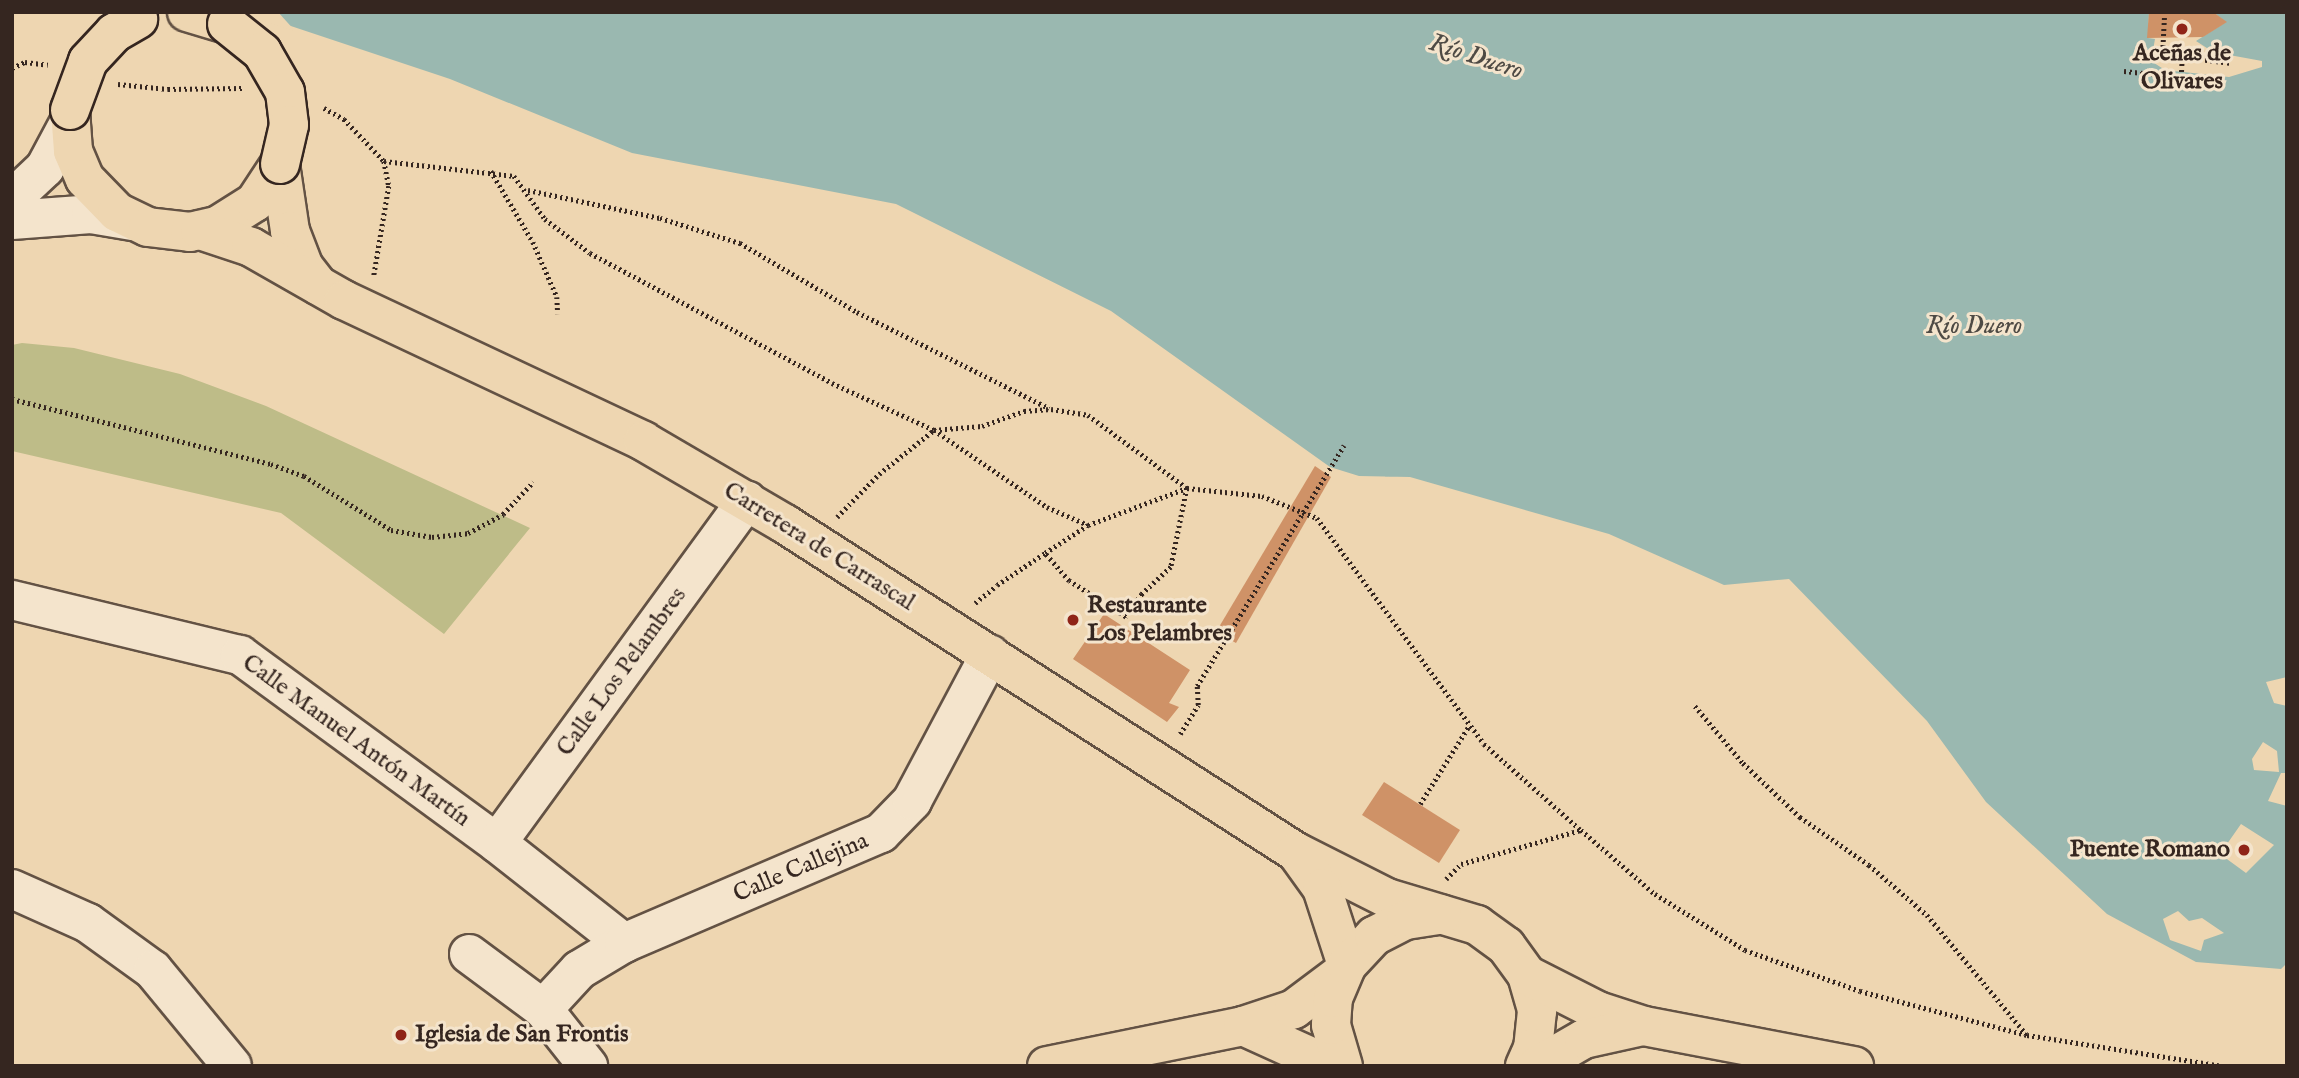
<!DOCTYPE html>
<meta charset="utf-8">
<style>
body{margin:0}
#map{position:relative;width:2299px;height:1078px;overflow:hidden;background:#eed6b1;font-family:"IM FELL English",serif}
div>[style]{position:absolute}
.green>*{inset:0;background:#bebc88}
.water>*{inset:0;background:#9ab8b0}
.pier>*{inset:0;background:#eed6b1}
.building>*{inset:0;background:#cf9267}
.path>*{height:4.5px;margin-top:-2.25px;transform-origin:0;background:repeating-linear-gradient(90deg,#352620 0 2px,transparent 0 5.5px)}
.roads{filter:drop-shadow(2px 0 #635244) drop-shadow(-2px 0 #635244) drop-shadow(0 2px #635244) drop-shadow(0 -2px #635244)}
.minor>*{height:38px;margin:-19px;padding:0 19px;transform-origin:19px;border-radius:19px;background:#f4e4cc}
.major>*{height:38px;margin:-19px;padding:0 19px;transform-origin:19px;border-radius:19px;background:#eed6b1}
.bridges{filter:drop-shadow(2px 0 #352620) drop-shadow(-2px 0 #352620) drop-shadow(0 2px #352620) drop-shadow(0 -2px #352620)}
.major-bridge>*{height:38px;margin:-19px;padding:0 19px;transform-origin:19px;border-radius:19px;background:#eed6b1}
.dots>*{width:19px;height:19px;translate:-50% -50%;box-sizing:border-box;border:4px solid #f4e4cc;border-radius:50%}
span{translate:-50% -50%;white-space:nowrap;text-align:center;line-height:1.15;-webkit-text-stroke:6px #f4e4cc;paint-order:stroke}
.poi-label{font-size:24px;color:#352620;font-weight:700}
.left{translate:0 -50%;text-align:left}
.right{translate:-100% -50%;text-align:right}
.street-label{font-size:24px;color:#352620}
.water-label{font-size:26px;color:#4e4a44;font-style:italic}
.frame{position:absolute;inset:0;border:14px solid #352620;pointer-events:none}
</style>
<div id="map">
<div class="green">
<i style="clip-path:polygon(22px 343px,74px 348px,180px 374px,266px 406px,530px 528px,444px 634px,281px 513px,12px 451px,12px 345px)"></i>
</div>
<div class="water">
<i style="clip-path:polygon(evenodd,249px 12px,2149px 12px,2148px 38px,2155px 39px,2151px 61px,2165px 70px,2229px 77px,2262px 67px,2262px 61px,2213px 52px,2196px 41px,2226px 22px,2213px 12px,2287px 12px,2287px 677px,2266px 682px,2274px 703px,2287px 706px,2287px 773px,2281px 773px,2268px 801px,2287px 806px,2287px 963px,2281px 969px,2196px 962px,2107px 914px,1986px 802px,1927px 721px,1789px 579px,1724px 585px,1609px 534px,1410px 477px,1359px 476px,1330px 467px,1111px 311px,896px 204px,632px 153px,450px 79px,249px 12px,2263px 742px,2277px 751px,2279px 772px,2254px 770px,2252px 759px,2263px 742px,249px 12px,2241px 824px,2274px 845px,2246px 873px,2220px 854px,2241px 824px,249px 12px,2178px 911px,2189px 921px,2202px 918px,2224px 933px,2204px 940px,2201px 951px,2170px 940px,2163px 919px,2178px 911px)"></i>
</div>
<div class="pier">
<i style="clip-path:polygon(245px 12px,278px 12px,296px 32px,248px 16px)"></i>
</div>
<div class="building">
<i style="clip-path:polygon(2149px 12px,2213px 12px,2227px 22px,2203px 37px,2147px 38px)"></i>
<i style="clip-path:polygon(1315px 466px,1331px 477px,1236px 643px,1216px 632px)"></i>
<i style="clip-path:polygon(1104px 614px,1190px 670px,1169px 703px,1179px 707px,1167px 722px,1073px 659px)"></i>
<i style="clip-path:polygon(1384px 782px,1460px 830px,1439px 863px,1362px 815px)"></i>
</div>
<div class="path">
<i style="left:2165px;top:12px;width:35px;rotate:93deg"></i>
<i style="left:2163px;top:47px;width:9px;rotate:63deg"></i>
<i style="left:2167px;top:55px;width:65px;rotate:7deg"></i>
<i style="left:12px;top:68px;width:14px;rotate:-25deg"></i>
<i style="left:25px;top:62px;width:23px;rotate:7deg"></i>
<i style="left:2124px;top:71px;width:57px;rotate:6deg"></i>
<i style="left:2181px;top:77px;width:19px;rotate:-87deg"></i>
<i style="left:118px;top:84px;width:50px;rotate:5.7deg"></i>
<i style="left:168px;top:89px;width:74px;rotate:-0.8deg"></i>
<i style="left:324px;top:108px;width:23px;rotate:29deg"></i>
<i style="left:344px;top:119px;width:58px;rotate:46.4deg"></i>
<i style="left:384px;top:161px;width:25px;rotate:79deg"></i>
<i style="left:389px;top:186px;width:91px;rotate:99.5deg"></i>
<i style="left:384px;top:161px;width:131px;rotate:6.6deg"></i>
<i style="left:514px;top:176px;width:53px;rotate:54.2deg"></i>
<i style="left:545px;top:219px;width:56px;rotate:37.1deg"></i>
<i style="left:590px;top:253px;width:275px;rotate:28.2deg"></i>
<i style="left:832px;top:383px;width:112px;rotate:24.7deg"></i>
<i style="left:934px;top:430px;width:48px;rotate:-4.8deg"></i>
<i style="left:982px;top:426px;width:45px;rotate:-19.7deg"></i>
<i style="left:1024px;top:411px;width:27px;rotate:-4deg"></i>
<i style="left:1051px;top:409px;width:37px;rotate:9deg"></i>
<i style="left:1088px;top:415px;width:123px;rotate:36.4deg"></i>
<i style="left:1187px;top:488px;width:75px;rotate:6.1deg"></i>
<i style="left:1262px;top:496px;width:59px;rotate:21.8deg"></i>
<i style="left:1317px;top:518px;width:281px;rotate:53.5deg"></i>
<i style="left:1484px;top:744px;width:130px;rotate:41.6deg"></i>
<i style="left:491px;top:171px;width:82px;rotate:59.4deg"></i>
<i style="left:533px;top:242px;width:60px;rotate:66.4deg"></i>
<i style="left:557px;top:297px;width:17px;rotate:87deg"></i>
<i style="left:528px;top:190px;width:135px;rotate:12deg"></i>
<i style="left:660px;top:218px;width:84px;rotate:17.4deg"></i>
<i style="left:740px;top:243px;width:136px;rotate:30.5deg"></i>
<i style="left:857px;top:312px;width:215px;rotate:26.6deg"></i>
<i style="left:12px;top:399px;width:267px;rotate:14.1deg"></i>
<i style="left:271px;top:464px;width:35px;rotate:20deg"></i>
<i style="left:304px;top:476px;width:102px;rotate:31.8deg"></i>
<i style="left:391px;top:530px;width:42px;rotate:9.7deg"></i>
<i style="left:432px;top:537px;width:36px;rotate:-6deg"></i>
<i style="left:468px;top:533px;width:40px;rotate:-28deg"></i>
<i style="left:503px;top:514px;width:44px;rotate:-46.8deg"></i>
<i style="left:837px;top:517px;width:60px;rotate:-45.7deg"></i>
<i style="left:879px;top:474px;width:70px;rotate:-38.7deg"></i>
<i style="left:934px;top:430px;width:137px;rotate:34.3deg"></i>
<i style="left:1047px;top:507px;width:45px;rotate:23.7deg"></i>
<i style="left:975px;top:603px;width:28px;rotate:-39deg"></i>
<i style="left:997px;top:585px;width:58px;rotate:-33.7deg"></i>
<i style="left:1045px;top:553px;width:51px;rotate:-33.1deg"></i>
<i style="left:1088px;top:525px;width:106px;rotate:-20.5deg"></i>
<i style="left:1187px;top:488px;width:81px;rotate:101.4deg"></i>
<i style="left:1171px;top:567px;width:40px;rotate:137deg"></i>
<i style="left:1142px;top:594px;width:28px;rotate:125deg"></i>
<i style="left:1126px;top:617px;width:67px;rotate:-147.7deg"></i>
<i style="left:1069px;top:581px;width:37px;rotate:-131deg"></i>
<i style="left:1695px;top:706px;width:75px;rotate:49.9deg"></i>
<i style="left:1743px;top:763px;width:79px;rotate:43.5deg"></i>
<i style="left:1800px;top:817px;width:84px;rotate:34.8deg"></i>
<i style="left:1869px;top:865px;width:77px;rotate:40.8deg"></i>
<i style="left:1927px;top:915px;width:155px;rotate:50.2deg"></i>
<i style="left:1180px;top:734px;width:34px;rotate:-58deg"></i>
<i style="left:1198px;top:705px;width:19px;rotate:-93deg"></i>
<i style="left:1197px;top:686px;width:282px;rotate:-58.6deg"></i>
<i style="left:1420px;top:804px;width:92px;rotate:-57.9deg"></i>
<i style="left:1446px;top:879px;width:21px;rotate:-45deg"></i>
<i style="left:1461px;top:864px;width:125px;rotate:-15.8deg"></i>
<i style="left:1581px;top:830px;width:98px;rotate:40.9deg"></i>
<i style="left:1655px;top:894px;width:106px;rotate:31.9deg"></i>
<i style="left:1745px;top:950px;width:122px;rotate:19.6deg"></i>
<i style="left:1860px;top:991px;width:173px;rotate:14.8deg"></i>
<i style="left:2027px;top:1035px;width:198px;rotate:9deg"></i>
</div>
<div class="roads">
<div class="minor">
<i style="left:12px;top:199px;width:45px;rotate:-43.2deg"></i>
<i style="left:45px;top:168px;width:51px;rotate:-61.9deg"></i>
<i style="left:12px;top:220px;width:79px;rotate:-4.3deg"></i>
<i style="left:91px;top:214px;width:42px;rotate:9.7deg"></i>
<i style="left:12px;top:600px;width:235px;rotate:13.6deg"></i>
<i style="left:240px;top:655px;width:318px;rotate:36.2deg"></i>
<i style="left:497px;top:843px;width:162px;rotate:38.2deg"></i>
<i style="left:497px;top:843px;width:424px;rotate:-53.9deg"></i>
<i style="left:12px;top:889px;width:83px;rotate:24.1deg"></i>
<i style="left:88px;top:923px;width:80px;rotate:35.9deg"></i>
<i style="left:153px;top:970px;width:124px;rotate:50.5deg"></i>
<i style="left:469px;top:954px;width:92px;rotate:36.6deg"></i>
<i style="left:543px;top:1009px;width:73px;rotate:51.7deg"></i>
<i style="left:543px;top:1009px;width:53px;rotate:-47.3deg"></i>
<i style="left:579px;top:970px;width:52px;rotate:-31deg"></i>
<i style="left:624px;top:943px;width:280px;rotate:-23.2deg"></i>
<i style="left:881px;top:833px;width:45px;rotate:-45.9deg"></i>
<i style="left:912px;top:801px;width:166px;rotate:-62deg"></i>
</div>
<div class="major">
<i style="left:187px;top:12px;width:42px;rotate:16.7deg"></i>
<i style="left:70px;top:110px;width:41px;rotate:85.8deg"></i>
<i style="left:73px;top:151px;width:30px;rotate:67deg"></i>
<i style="left:85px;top:179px;width:46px;rotate:45.9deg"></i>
<i style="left:117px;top:212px;width:34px;rotate:26deg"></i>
<i style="left:148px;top:227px;width:42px;rotate:6.8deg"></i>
<i style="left:190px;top:232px;width:28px;rotate:-13deg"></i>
<i style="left:217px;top:226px;width:45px;rotate:-32.3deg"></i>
<i style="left:255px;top:202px;width:45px;rotate:-56.7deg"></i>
<i style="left:280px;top:164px;width:68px;rotate:81.5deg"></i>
<i style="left:290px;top:231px;width:39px;rotate:69deg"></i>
<i style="left:304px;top:267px;width:23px;rotate:52deg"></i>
<i style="left:200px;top:230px;width:54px;rotate:18.4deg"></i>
<i style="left:251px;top:247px;width:107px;rotate:29.7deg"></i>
<i style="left:344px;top:300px;width:331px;rotate:25.2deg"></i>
<i style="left:643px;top:441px;width:164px;rotate:30.3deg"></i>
<i style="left:785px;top:524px;width:607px;rotate:32.7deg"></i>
<i style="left:1296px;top:852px;width:102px;rotate:26.8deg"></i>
<i style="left:1387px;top:898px;width:94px;rotate:16.7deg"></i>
<i style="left:1477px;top:925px;width:36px;rotate:36deg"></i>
<i style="left:1506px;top:946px;width:36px;rotate:54deg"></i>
<i style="left:1527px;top:975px;width:37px;rotate:74deg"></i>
<i style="left:1537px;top:1011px;width:37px;rotate:96deg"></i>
<i style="left:1533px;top:1048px;width:20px;rotate:114deg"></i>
<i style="left:1296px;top:852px;width:44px;rotate:54.2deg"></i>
<i style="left:1322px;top:888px;width:81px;rotate:72deg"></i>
<i style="left:1527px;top:975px;width:80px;rotate:26.9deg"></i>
<i style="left:1598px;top:1011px;width:48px;rotate:18.1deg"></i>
<i style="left:1644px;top:1026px;width:214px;rotate:10.8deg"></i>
<i style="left:1243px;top:1026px;width:97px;rotate:24.4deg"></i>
<i style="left:1047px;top:1066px;width:200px;rotate:-11.5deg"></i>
<i style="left:1243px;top:1026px;width:54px;rotate:-18.4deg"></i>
<i style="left:1294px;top:1009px;width:60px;rotate:-36.9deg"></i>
<i style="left:1343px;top:1066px;width:43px;rotate:-106.3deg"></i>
<i style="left:1331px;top:1025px;width:27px;rotate:-86deg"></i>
<i style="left:1333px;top:998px;width:36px;rotate:-67deg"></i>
<i style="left:1347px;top:965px;width:40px;rotate:-47deg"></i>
<i style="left:1374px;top:936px;width:36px;rotate:-27deg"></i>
<i style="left:1406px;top:920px;width:36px;rotate:-9deg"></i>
<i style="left:1537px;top:1066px;width:54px;rotate:-29.9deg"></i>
<i style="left:1584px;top:1039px;width:59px;rotate:-12.6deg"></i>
</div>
</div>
<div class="bridges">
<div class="major-bridge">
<i style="left:227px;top:24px;width:45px;rotate:38.7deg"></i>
<i style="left:262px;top:52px;width:46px;rotate:60.1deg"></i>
<i style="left:285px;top:92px;width:33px;rotate:83deg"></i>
<i style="left:289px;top:125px;width:40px;rotate:103deg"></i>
<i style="left:70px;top:110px;width:52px;rotate:-69.8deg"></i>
<i style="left:88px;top:61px;width:38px;rotate:-47deg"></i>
<i style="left:114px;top:33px;width:28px;rotate:-30deg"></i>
</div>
</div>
<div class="dots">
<i style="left:2182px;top:29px;background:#8f2418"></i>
<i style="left:1073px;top:620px;background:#8f2418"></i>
<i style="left:2244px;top:850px;background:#8f2418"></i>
<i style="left:401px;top:1035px;background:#8f2418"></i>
</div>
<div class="poi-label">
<span style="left:2182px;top:68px">Aceñas de<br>Olivares</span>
<span class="left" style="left:1087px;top:620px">Restaurante<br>Los Pelambres</span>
<span class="right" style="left:2230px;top:850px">Puente Romano</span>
<span class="left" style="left:415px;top:1035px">Iglesia de San Frontis</span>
</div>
<div class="street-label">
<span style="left:819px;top:547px;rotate:32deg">Carretera de Carrascal</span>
<span style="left:622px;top:672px;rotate:-54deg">Calle Los Pelambres</span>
<span style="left:356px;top:741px;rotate:36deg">Calle Manuel Antón Martín</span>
<span style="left:801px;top:868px;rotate:-23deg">Calle Callejina</span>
</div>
<div class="water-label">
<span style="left:1476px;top:57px;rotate:18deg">Río Duero</span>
<span style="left:1974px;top:326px">Río Duero</span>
</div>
<div class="frame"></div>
</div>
